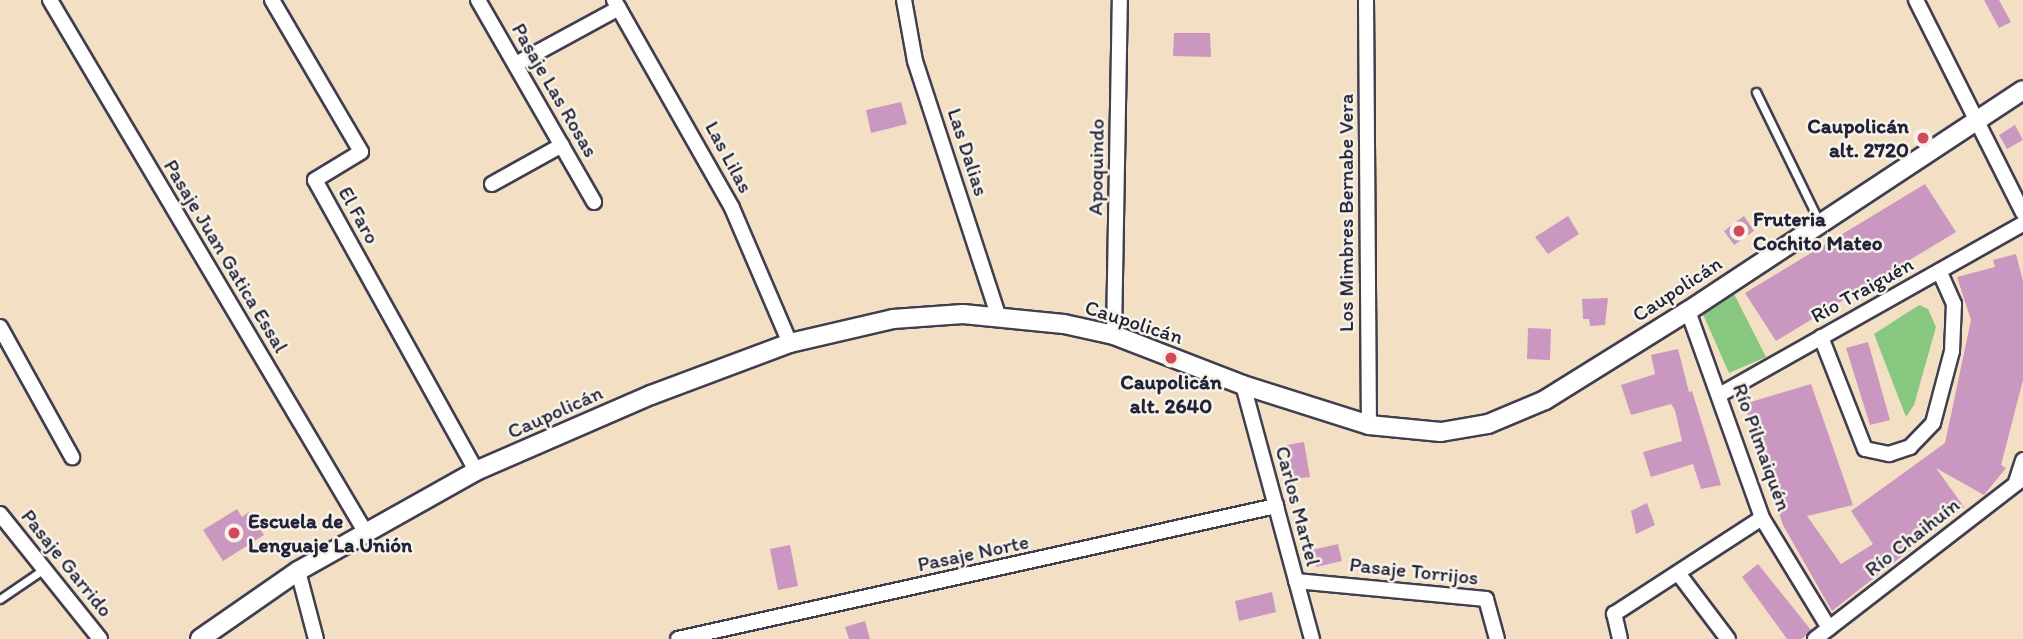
<!DOCTYPE html>
<meta charset="utf-8">
<style>
body{margin:0}
#map{position:relative;width:2023px;height:639px;overflow:hidden;background:#f3e0c4;font-family:Itim,sans-serif}
div>[style]{position:absolute}
.green>*{inset:0;background:#87c77f}
.building>*{inset:0;background:#c997bf}
.roads{filter:drop-shadow(2px 0 #413e50) drop-shadow(-2px 0 #413e50) drop-shadow(0 2px #413e50) drop-shadow(0 -2px #413e50)}
.service>*{height:7px;margin:-3.5px;padding:0 3.5px;transform-origin:3.5px;border-radius:3.5px;background:#fff}
.minor>*{height:14px;margin:-7px;padding:0 7px;transform-origin:7px;border-radius:7px;background:#fff}
.tertiary>*{height:18px;margin:-9px;padding:0 9px;transform-origin:9px;border-radius:9px;background:#fff}
.dots>*{width:19px;height:19px;translate:-50% -50%;box-sizing:border-box;border:4px solid #f7f3e8;border-radius:50%}
span{translate:-50% -50%;white-space:nowrap;text-align:center;line-height:1.15;-webkit-text-stroke:5px #f7f3e8;paint-order:stroke}
.street-label{font-size:21px;color:#22223b}
.poi-label{font-size:21px;color:#22223b;font-weight:700}
.right{translate:-100% -50%;text-align:right}
.left{translate:0 -50%;text-align:left}
</style>
<div id="map">
<div class="green">
<i style="clip-path:polygon(1734px 294px,1766px 357px,1729px 373px,1702px 312px)"></i>
<i style="clip-path:polygon(1919px 305px,1928px 309px,1936px 327px,1914px 405px,1906px 417px,1874px 334px)"></i>
</div>
<div class="building">
<i style="clip-path:polygon(1984px 0,1999px 0,2011px 22px,1999px 28px)"></i>
<i style="clip-path:polygon(1174px 33px,1210px 33px,1211px 57px,1173px 56px)"></i>
<i style="clip-path:polygon(901px 102px,907px 124px,871px 133px,866px 110px)"></i>
<i style="clip-path:polygon(2015px 125px,2023px 140px,2007px 149px,1999px 135px)"></i>
<i style="clip-path:polygon(1925px 184px,1956px 232px,1776px 341px,1745px 293px)"></i>
<i style="clip-path:polygon(1568px 216px,1579px 234px,1548px 254px,1535px 237px)"></i>
<i style="clip-path:polygon(1744px 216px,1754px 231px,1734px 245px,1724px 231px)"></i>
<i style="clip-path:polygon(2016px 254px,2023px 281px,2023px 380px,2001px 465px,2006px 468px,1984px 495px,1936px 468px,1964px 507px,1832px 611px,1783px 525px,1744px 404px,1811px 384px,1853px 505px,1807px 516px,1841px 564px,1873px 544px,1851px 511px,1945px 443px,1971px 320px,1957px 277px,1995px 267px,1993px 260px)"></i>
<i style="clip-path:polygon(1608px 298px,1605px 325px,1590px 326px,1589px 319px,1583px 319px,1582px 299px)"></i>
<i style="clip-path:polygon(1528px 328px,1551px 329px,1550px 360px,1527px 359px)"></i>
<i style="clip-path:polygon(1868px 342px,1890px 420px,1870px 425px,1846px 348px)"></i>
<i style="clip-path:polygon(1678px 349px,1689px 392px,1692px 391px,1721px 485px,1701px 489px,1693px 464px,1651px 477px,1643px 452px,1682px 441px,1675px 410px,1671px 404px,1631px 415px,1621px 385px,1655px 374px,1651px 355px)"></i>
<i style="clip-path:polygon(1304px 442px,1310px 477px,1291px 479px,1287px 445px)"></i>
<i style="clip-path:polygon(1647px 503px,1655px 525px,1636px 534px,1631px 511px)"></i>
<i style="clip-path:polygon(237px 509px,242px 517px,249px 512px,264px 535px,223px 561px,203px 530px)"></i>
<i style="clip-path:polygon(1338px 544px,1342px 561px,1316px 567px,1312px 550px)"></i>
<i style="clip-path:polygon(790px 545px,798px 586px,778px 590px,770px 549px)"></i>
<i style="clip-path:polygon(1758px 564px,1811px 630px,1802px 639px,1787px 639px,1742px 577px)"></i>
<i style="clip-path:polygon(1272px 592px,1276px 612px,1239px 621px,1235px 601px)"></i>
<i style="clip-path:polygon(865px 621px,870px 639px,849px 639px,845px 627px)"></i>
</div>
<div class="roads">
<div class="service">
<i style="left:1756px;top:92px;width:144px;rotate:64deg"></i>
<i style="left:0;top:599px;width:53px;rotate:-34.3deg"></i>
</div>
<div class="minor">
<i style="left:50px;top:0;width:620px;rotate:59.34deg"></i>
<i style="left:272px;top:0;width:176px;rotate:59.6deg"></i>
<i style="left:361px;top:152px;width:54px;rotate:148.7deg"></i>
<i style="left:315px;top:180px;width:333px;rotate:61deg"></i>
<i style="left:478px;top:0;width:233px;rotate:60.1deg"></i>
<i style="left:614px;top:0;width:239px;rotate:60.4deg"></i>
<i style="left:732px;top:208px;width:147px;rotate:66.8deg"></i>
<i style="left:904px;top:0;width:62px;rotate:79.8deg"></i>
<i style="left:915px;top:61px;width:267px;rotate:71.9deg"></i>
<i style="left:1366px;top:0;width:425px;rotate:89.6deg"></i>
<i style="left:1916px;top:0;width:238px;rotate:63.3deg"></i>
<i style="left:516px;top:64px;width:117px;rotate:-28.5deg"></i>
<i style="left:492px;top:184px;width:80px;rotate:-29.1deg"></i>
<i style="left:1688px;top:311px;width:220px;rotate:70.3deg"></i>
<i style="left:1762px;top:518px;width:129px;rotate:58.7deg"></i>
<i style="left:0;top:327px;width:149px;rotate:61deg"></i>
<i style="left:1114px;top:335px;width:335px;rotate:-89deg"></i>
<i style="left:1821px;top:337px;width:120px;rotate:68.6deg"></i>
<i style="left:1865px;top:449px;width:25px;rotate:12deg"></i>
<i style="left:1889px;top:454px;width:22px;rotate:-18deg"></i>
<i style="left:1910px;top:447px;width:33px;rotate:-46deg"></i>
<i style="left:1933px;top:423px;width:74px;rotate:-75.2deg"></i>
<i style="left:1952px;top:351px;width:47px;rotate:-87.6deg"></i>
<i style="left:1954px;top:304px;width:36px;rotate:-114deg"></i>
<i style="left:1243px;top:385px;width:263px;rotate:74.8deg"></i>
<i style="left:1721px;top:394px;width:347px;rotate:-29.4deg"></i>
<i style="left:2016px;top:482px;width:23px;rotate:-72deg"></i>
<i style="left:0;top:514px;width:160px;rotate:51.3deg"></i>
<i style="left:298px;top:571px;width:70px;rotate:75.2deg"></i>
<i style="left:1678px;top:573px;width:83px;rotate:52.9deg"></i>
<i style="left:1296px;top:581px;width:191px;rotate:5.4deg"></i>
<i style="left:1486px;top:599px;width:41px;rotate:74.6deg"></i>
<i style="left:678px;top:639px;width:613px;rotate:-12.54deg"></i>
<i style="left:1620px;top:639px;width:26px;rotate:-103deg"></i>
<i style="left:1614px;top:614px;width:176px;rotate:-33deg"></i>
<i style="left:1815px;top:639px;width:263px;rotate:-37.7deg"></i>
</div>
<div class="tertiary">
<i style="left:200px;top:639px;width:119px;rotate:-34.8deg"></i>
<i style="left:298px;top:571px;width:204px;rotate:-29.3deg"></i>
<i style="left:476px;top:471px;width:191px;rotate:-23.5deg"></i>
<i style="left:651px;top:395px;width:148px;rotate:-20.5deg"></i>
<i style="left:790px;top:343px;width:106px;rotate:-13.1deg"></i>
<i style="left:893px;top:319px;width:70px;rotate:-4.1deg"></i>
<i style="left:963px;top:314px;width:101px;rotate:5.7deg"></i>
<i style="left:1064px;top:324px;width:51px;rotate:12.4deg"></i>
<i style="left:1114px;top:335px;width:138px;rotate:21.2deg"></i>
<i style="left:1243px;top:385px;width:132px;rotate:17.6deg"></i>
<i style="left:1369px;top:425px;width:72px;rotate:5.6deg"></i>
<i style="left:1441px;top:432px;width:48px;rotate:-9.7deg"></i>
<i style="left:1488px;top:424px;width:62px;rotate:-22.8deg"></i>
<i style="left:1545px;top:400px;width:168px;rotate:-31.9deg"></i>
<i style="left:1688px;top:311px;width:401px;rotate:-33.4deg"></i>
</div>
</div>
<div class="dots">
<i style="left:1923px;top:138px;background:#d1495b"></i>
<i style="left:1739px;top:231px;background:#d1495b"></i>
<i style="left:1171px;top:358px;background:#d1495b"></i>
<i style="left:234px;top:533px;background:#d1495b"></i>
</div>
<div class="street-label">
<span style="left:555px;top:90px;rotate:60deg">Pasaje Las Rosas</span>
<span style="left:968px;top:152px;rotate:72deg">Las Dalias</span>
<span style="left:729px;top:157px;rotate:62deg">Las Lilas</span>
<span style="left:1096px;top:167px;rotate:-89deg">Apoquindo</span>
<span style="left:1346px;top:213px;rotate:-90deg">Los Mimbres Bernabe Vera</span>
<span style="left:359px;top:215px;rotate:61deg">El Faro</span>
<span style="left:226px;top:256px;rotate:59deg">Pasaje Juan Gatica Essal</span>
<span style="left:1677px;top:289px;rotate:-33deg">Caupolicán</span>
<span style="left:1862px;top:290px;rotate:-29deg">Río Traiguén</span>
<span style="left:1134px;top:322px;rotate:18deg">Caupolicán</span>
<span style="left:555px;top:412px;rotate:-24deg">Caupolicán</span>
<span style="left:1762px;top:447px;rotate:70deg">Río Pilmaiquén</span>
<span style="left:1298px;top:506px;rotate:75deg">Carlos Martel</span>
<span style="left:1912px;top:537px;rotate:-38deg">Río Chaihuín</span>
<span style="left:973px;top:553px;rotate:-12deg">Pasaje Norte</span>
<span style="left:67px;top:563px;rotate:51deg">Pasaje Garrido</span>
<span style="left:1414px;top:571px;rotate:6deg">Pasaje Torrijos</span>
</div>
<div class="poi-label">
<span class="right" style="left:1909px;top:138px">Caupolicán<br>alt. 2720</span>
<span class="left" style="left:1753px;top:231px">Fruteria<br>Cochito Mateo</span>
<span style="left:1171px;top:394px">Caupolicán<br>alt. 2640</span>
<span class="left" style="left:248px;top:533px">Escuela de<br>Lenguaje La Unión</span>
</div>
</div>
